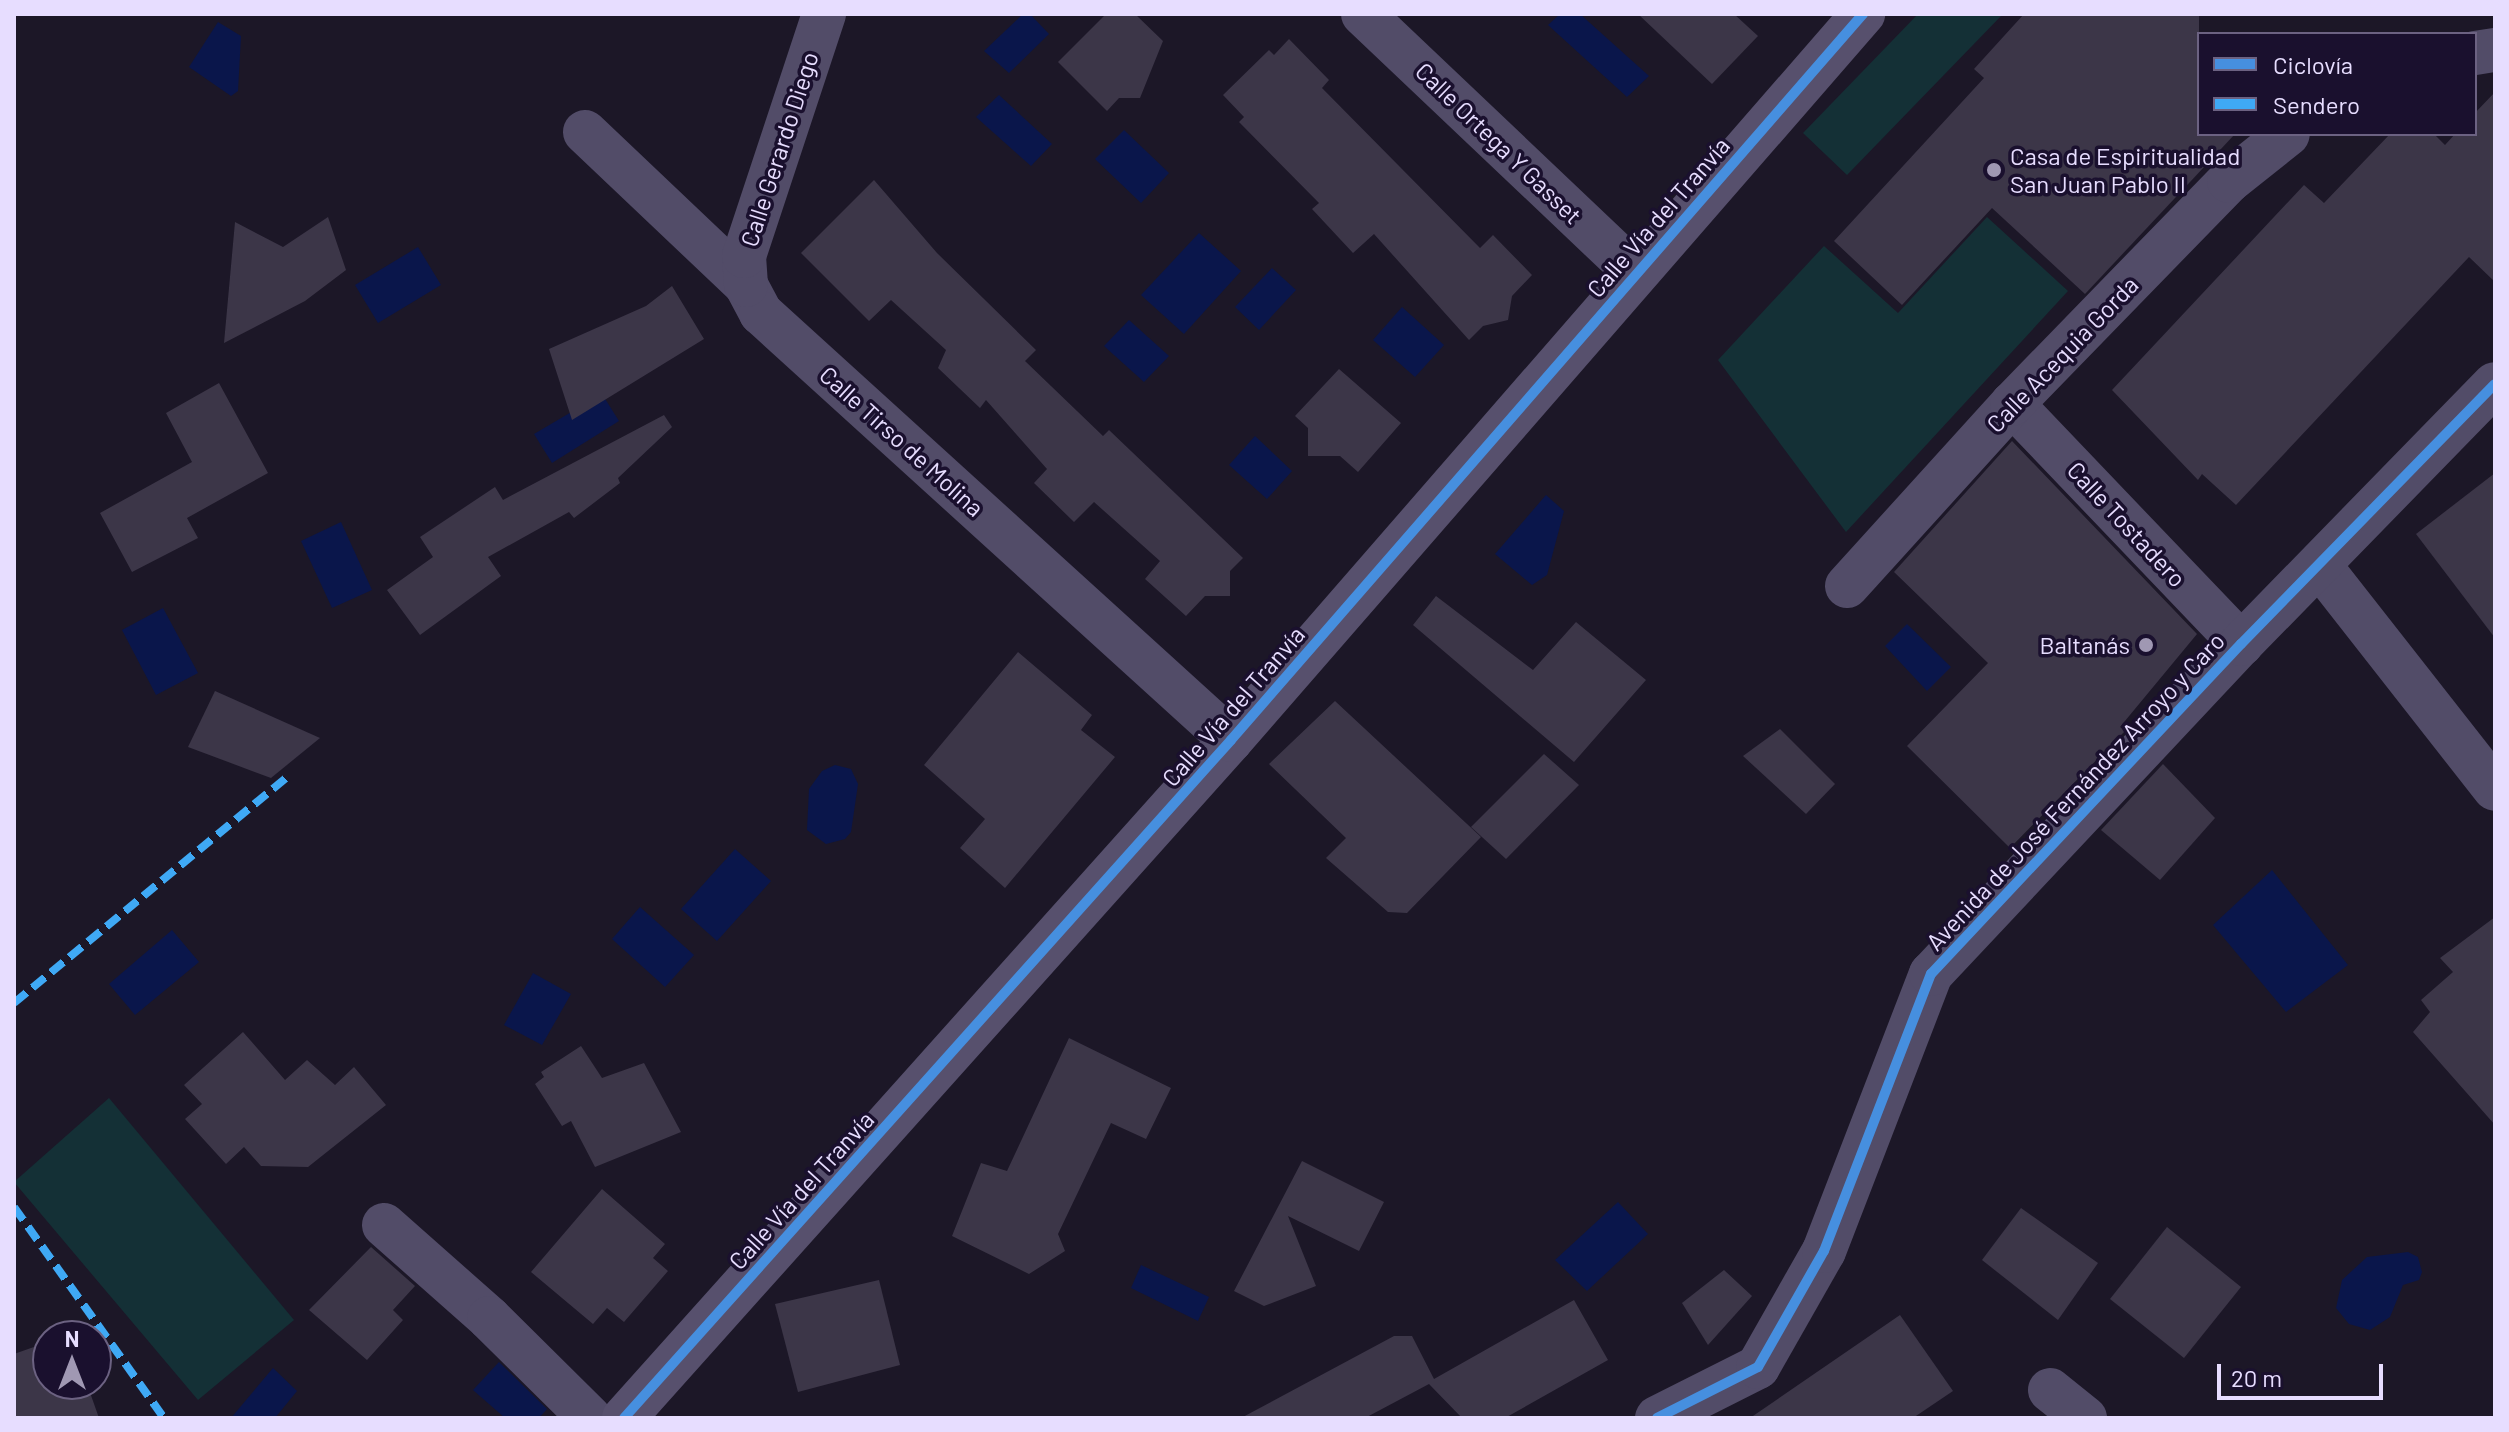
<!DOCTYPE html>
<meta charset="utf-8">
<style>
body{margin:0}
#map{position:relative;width:2509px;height:1432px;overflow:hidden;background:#1c1727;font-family:Barlow,sans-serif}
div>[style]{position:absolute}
.green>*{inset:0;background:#143036}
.water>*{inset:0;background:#0a164b}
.building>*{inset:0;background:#3c3648}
.street>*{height:44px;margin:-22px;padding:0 22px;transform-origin:22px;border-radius:22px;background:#524c68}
.secondary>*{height:44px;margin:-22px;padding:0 22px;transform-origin:22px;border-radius:22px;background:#57506d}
.quiet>*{height:8px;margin-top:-4px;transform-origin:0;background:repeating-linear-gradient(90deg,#3fa9f5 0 16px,transparent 0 24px)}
.cycleway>*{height:10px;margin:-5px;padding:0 5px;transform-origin:5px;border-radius:5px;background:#468fdf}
.dots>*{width:22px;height:22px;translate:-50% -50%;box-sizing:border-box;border:4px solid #1a102e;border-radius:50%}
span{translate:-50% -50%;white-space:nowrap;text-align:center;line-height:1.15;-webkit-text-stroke:7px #1a102e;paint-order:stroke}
.street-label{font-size:24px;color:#e7ddff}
.poi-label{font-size:24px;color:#e7ddff}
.left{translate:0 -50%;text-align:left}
.right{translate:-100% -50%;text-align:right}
.frame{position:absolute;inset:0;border:16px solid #e7ddff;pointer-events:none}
.legend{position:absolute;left:2197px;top:32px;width:280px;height:104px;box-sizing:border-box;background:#1a102e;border:2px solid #6c6282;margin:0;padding:10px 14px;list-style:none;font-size:24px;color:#e7ddff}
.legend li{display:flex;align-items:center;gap:16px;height:40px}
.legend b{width:40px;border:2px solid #6c6282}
.north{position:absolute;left:32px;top:1320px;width:80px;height:80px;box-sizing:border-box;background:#1a102e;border:2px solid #6c6282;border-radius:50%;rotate:0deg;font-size:22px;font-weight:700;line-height:32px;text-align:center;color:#e7ddff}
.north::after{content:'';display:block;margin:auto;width:28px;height:36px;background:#a098b3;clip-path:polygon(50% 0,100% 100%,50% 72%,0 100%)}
.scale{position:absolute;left:2217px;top:1364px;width:166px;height:36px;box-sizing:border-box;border:4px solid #e7ddff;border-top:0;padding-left:10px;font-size:24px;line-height:28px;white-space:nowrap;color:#e7ddff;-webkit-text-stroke:6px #1a102e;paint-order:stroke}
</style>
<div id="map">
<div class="green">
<i style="clip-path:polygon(1918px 14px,2003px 14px,1847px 175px,1803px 133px)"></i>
<i style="clip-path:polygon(1987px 217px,2068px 291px,1846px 532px,1718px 360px,1824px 246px,1898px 313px)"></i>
<i style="clip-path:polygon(109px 1098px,294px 1320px,198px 1400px,14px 1182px)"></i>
</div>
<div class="water">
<i style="clip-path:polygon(1023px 14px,1030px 14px,1049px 34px,1009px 73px,984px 51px)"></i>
<i style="clip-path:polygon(1560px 14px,1580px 14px,1649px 76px,1627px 97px,1548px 25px)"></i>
<i style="clip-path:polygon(218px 22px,241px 36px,238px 91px,231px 96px,189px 67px)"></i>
<i style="clip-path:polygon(999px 95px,1052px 144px,1031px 166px,976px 117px)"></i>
<i style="clip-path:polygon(1124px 130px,1169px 173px,1141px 203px,1095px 159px)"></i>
<i style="clip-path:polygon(1199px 233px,1241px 271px,1184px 334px,1141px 295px)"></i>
<i style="clip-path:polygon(418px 247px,441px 285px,378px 323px,355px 285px)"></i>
<i style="clip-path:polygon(1272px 268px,1296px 290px,1259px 330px,1235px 307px)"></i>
<i style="clip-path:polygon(1402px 307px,1444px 345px,1415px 377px,1373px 340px)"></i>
<i style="clip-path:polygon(1129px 320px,1169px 356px,1144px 382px,1104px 346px)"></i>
<i style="clip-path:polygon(602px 394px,619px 421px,552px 463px,534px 434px)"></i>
<i style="clip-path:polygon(1255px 436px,1292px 471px,1267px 499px,1229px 465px)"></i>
<i style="clip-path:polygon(1546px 495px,1564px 511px,1547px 575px,1532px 585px,1495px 554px)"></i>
<i style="clip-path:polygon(341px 522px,372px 590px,332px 608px,301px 541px)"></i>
<i style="clip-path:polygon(163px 608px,198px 673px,156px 695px,122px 630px)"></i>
<i style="clip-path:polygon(1907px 624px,1951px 667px,1927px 691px,1885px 646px)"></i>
<i style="clip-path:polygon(835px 765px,851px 769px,858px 784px,851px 832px,845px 839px,826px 844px,807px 830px,809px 789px,822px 771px)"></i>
<i style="clip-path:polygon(735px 849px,771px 881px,717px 941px,681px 909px)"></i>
<i style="clip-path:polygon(2272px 870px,2348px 965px,2286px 1012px,2213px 925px)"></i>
<i style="clip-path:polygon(640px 907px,694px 955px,665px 987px,612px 939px)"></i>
<i style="clip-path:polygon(172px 930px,199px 962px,135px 1015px,109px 984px)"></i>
<i style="clip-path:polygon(533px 973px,571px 994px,542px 1045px,504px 1025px)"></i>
<i style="clip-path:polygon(1618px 1202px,1648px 1234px,1587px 1291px,1555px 1260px)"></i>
<i style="clip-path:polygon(2408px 1252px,2418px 1257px,2422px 1272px,2419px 1280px,2403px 1285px,2390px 1317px,2370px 1330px,2349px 1324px,2336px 1308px,2342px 1280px,2367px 1257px)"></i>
<i style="clip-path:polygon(1141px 1265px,1209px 1297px,1198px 1321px,1131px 1288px)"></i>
<i style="clip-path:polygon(499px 1362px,547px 1409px,539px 1418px,505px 1418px,473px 1390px)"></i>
<i style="clip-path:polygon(273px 1368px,297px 1391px,275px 1418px,231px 1418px)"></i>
</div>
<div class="building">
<i style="clip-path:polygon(1106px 14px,1135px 14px,1163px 41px,1140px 98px,1119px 98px,1107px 111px,1058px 62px)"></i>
<i style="clip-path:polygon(1638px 14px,1734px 14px,1758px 36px,1712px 84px)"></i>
<i style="clip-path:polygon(2024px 14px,2199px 14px,2199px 134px,2235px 134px,2085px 294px,1992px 208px,1902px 305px,1834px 241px,1984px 78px,1974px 69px)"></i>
<i style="clip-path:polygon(1289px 39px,1329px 80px,1322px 88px,1480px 248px,1493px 235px,1532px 275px,1512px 296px,1508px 320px,1483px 326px,1469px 340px,1374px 234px,1353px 253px,1312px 209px,1319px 203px,1239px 122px,1244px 117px,1223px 95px,1269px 50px,1274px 55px)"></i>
<i style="clip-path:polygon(2495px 92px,2495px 282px,2469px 257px,2236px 505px,2202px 474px,2198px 480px,2112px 390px,2304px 185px,2324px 203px,2390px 134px,2434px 134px,2445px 145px,2455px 134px,2475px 134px,2475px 113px)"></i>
<i style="clip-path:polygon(874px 180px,937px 253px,1036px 350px,1025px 361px,1103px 436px,1109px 430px,1243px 558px,1230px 571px,1230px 596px,1205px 596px,1186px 616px,1145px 579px,1160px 561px,1094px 502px,1074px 522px,1034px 483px,1047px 469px,986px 400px,980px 408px,938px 368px,946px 350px,891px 300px,869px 321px,801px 253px)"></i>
<i style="clip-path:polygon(328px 217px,346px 270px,305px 301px,224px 343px,235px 222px,283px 247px)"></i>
<i style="clip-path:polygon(672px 286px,704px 339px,572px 420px,549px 349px,646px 306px)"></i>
<i style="clip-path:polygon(1339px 369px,1401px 423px,1358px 472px,1340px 456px,1308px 456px,1308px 428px,1295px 416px)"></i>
<i style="clip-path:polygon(219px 383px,268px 473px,187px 518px,198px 538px,132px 572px,100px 513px,192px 462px,166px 413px)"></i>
<i style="clip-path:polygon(664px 415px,672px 427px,618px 478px,620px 483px,574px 518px,569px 512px,488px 557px,501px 576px,420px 635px,387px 590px,433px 557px,420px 537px,495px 487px,503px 500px)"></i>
<i style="clip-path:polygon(2012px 441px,2197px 634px,2120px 727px,2125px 731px,2010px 848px,1907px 746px,1988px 663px,1894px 572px)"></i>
<i style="clip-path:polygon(2495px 473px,2495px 638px,2416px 534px)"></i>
<i style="clip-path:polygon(1436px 596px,1533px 670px,1576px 622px,1646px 680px,1574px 762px,1413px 625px)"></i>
<i style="clip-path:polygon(1018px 652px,1092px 715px,1081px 730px,1115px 757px,1005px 888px,960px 848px,985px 819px,924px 765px)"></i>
<i style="clip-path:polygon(215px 691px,320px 738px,271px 778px,188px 747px)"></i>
<i style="clip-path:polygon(1335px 701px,1481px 837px,1407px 913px,1388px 912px,1326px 858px,1346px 838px,1269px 764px)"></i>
<i style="clip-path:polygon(1780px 729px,1835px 784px,1806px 814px,1743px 756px)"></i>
<i style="clip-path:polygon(1544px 754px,1579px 785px,1506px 859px,1471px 827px)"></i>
<i style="clip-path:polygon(2163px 764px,2215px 818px,2160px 880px,2101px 830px)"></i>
<i style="clip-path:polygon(2495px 917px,2495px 1125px,2413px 1032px,2430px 1012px,2421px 1000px,2453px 972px,2440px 958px)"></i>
<i style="clip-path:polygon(243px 1032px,285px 1080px,307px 1060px,335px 1085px,354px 1067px,386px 1105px,308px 1167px,261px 1166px,244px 1147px,226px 1164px,185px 1119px,202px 1104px,184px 1085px)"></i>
<i style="clip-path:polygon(1069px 1038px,1171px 1088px,1146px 1139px,1111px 1123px,1058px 1234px,1065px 1251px,1029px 1274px,952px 1236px,981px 1163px,1007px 1171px)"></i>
<i style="clip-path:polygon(581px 1046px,602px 1078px,644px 1063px,681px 1132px,595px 1167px,571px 1121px,562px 1126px,535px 1084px,544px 1077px,541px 1072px)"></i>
<i style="clip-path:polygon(1302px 1161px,1384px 1202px,1359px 1251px,1288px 1216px,1316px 1286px,1264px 1306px,1234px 1291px)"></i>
<i style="clip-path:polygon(602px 1189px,665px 1244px,653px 1258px,668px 1271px,624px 1322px,607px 1308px,593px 1324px,531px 1272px)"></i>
<i style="clip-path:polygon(2021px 1208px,2098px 1263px,2058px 1320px,1982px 1260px)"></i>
<i style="clip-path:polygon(2167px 1227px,2241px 1287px,2184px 1358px,2110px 1299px)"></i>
<i style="clip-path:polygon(371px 1247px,415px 1286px,393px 1310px,403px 1320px,367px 1360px,309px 1310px)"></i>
<i style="clip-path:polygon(1724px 1270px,1752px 1296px,1708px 1345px,1682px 1303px)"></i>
<i style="clip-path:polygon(879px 1280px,900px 1365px,798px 1392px,775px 1304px)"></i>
<i style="clip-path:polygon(1574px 1300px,1608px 1360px,1505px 1418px,1462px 1418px,1429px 1384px,1365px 1418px,1241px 1418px,1394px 1336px,1412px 1336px,1434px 1379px)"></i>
<i style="clip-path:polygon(1900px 1315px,1953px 1391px,1913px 1418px,1750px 1418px)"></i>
<i style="clip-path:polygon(48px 1342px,48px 1384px,87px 1384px,99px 1418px,14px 1418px,14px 1354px)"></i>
</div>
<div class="street">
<i style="left:1363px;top:14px;width:375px;rotate:43.5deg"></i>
<i style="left:2475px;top:53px;width:20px;rotate:-9deg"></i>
<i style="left:585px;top:132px;width:222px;rotate:43.5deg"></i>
<i style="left:746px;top:285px;width:32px;rotate:62deg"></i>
<i style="left:761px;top:313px;width:635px;rotate:42.26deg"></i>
<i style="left:746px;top:285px;width:29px;rotate:-94deg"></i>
<i style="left:744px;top:256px;width:255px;rotate:-71.7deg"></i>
<i style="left:2012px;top:404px;width:332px;rotate:46.3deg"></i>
<i style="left:2320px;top:566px;width:283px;rotate:51.9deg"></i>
<i style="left:1847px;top:586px;width:246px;rotate:-47.8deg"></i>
<i style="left:2012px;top:404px;width:311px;rotate:-45.8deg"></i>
<i style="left:2229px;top:181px;width:75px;rotate:-38.5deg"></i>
<i style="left:384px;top:1225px;width:140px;rotate:41.5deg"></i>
<i style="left:489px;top:1318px;width:142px;rotate:44.7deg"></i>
<i style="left:2050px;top:1390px;width:45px;rotate:38.7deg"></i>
<i style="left:1657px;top:1418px;width:113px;rotate:-26.8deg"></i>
<i style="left:1758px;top:1367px;width:133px;rotate:-60.4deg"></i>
<i style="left:1824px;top:1251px;width:297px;rotate:-68.9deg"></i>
<i style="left:1931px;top:974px;width:453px;rotate:-46.8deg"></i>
<i style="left:2241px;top:644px;width:363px;rotate:-45.7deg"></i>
</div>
<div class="secondary">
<i style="left:624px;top:1418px;width:910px;rotate:-48.16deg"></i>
<i style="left:1231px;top:740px;width:963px;rotate:-48.96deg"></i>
</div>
<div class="quiet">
<i style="left:14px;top:1003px;width:353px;rotate:-39.6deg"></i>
<i style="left:14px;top:1207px;width:259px;rotate:54.6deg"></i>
</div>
<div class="cycleway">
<i style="left:624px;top:1418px;width:910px;rotate:-48.16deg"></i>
<i style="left:1231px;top:740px;width:963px;rotate:-48.96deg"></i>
<i style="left:1657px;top:1418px;width:113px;rotate:-26.8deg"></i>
<i style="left:1758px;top:1367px;width:133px;rotate:-60.4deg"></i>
<i style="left:1824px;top:1251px;width:297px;rotate:-68.9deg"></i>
<i style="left:1931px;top:974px;width:453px;rotate:-46.8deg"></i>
<i style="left:2241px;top:644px;width:363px;rotate:-45.7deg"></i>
</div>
<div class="dots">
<i style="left:1994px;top:170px;background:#a098b3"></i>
<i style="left:2146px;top:645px;background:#a098b3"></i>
</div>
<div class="street-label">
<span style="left:1499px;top:143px;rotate:44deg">Calle Ortega Y Gasset</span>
<span style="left:779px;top:149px;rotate:-72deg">Calle Gerardo Diego</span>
<span style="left:1658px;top:217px;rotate:-49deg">Calle Vía del Tranvía</span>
<span style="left:2062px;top:354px;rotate:-46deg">Calle Acequia Gorda</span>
<span style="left:902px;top:441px;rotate:42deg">Calle Tirso de Molina</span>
<span style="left:2127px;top:524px;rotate:47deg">Calle Tostadero</span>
<span style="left:1233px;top:706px;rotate:-49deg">Calle Vía del Tranvía</span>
<span style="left:2075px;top:791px;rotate:-47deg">Avenida de José Fernández Arroyo y Caro</span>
<span style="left:801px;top:1190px;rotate:-48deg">Calle Vía del Tranvía</span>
</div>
<div class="poi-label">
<span class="left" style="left:2010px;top:170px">Casa de Espiritualidad<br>San Juan Pablo II</span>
<span class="right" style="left:2130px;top:645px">Baltanás</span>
</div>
<div class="frame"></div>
<ul class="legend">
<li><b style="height:10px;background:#468fdf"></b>Ciclovía</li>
<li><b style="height:10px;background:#3fa9f5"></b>Sendero</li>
</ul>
<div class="north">N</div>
<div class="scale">20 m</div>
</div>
